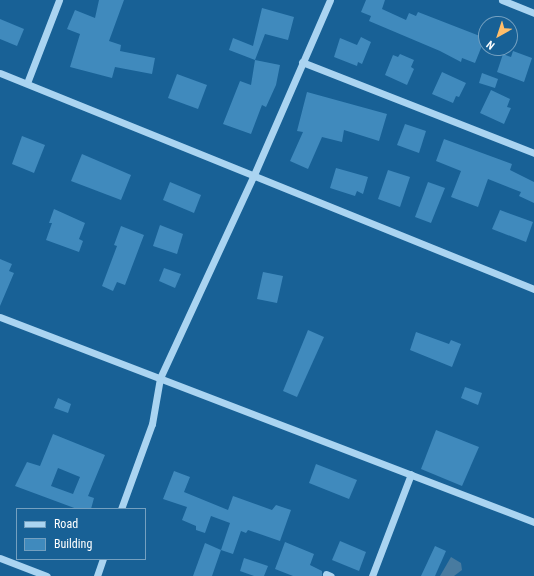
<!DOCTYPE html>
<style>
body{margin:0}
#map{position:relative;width:534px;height:576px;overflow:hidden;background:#186196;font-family:"Roboto Condensed",sans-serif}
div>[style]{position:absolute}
.water>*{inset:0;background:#487ba0}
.building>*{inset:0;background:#408abd}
.minor>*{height:7px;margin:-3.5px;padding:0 3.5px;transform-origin:3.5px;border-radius:3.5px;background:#aad4f1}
span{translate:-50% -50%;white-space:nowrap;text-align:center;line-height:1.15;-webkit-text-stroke:3px #186196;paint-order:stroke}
.legend{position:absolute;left:16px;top:508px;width:130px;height:52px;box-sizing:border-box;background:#186196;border:1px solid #74a0c0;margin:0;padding:5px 7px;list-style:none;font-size:12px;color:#fff}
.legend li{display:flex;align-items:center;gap:8px;height:20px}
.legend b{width:20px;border:1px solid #74a0c0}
.north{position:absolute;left:478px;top:16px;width:40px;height:40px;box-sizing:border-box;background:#186196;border:1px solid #74a0c0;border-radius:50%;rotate:219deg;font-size:11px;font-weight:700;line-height:16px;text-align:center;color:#fff}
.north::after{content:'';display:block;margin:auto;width:14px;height:18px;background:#ffbe6a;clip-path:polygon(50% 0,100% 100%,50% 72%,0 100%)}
</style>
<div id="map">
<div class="water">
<i style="clip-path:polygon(451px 557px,461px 563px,462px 570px,454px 576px,440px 576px)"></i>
</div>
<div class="building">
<i style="clip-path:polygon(99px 0,124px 0,109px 41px,121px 45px,120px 51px,155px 58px,152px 74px,115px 67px,112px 78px,70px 67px,80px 34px,67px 29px,75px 10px,95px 18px)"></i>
<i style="clip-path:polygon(366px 0,385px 0,382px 9px,406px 20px,409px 13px,416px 16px,418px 12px,485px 38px,475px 63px,462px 58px,461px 62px,440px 51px,369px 21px,371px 16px,361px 12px)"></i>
<i style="clip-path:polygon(262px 8px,294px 17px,288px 40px,265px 34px,255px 60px,229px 50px,233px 38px,253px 46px)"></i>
<i style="clip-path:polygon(0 19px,24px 29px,17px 46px,0 39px)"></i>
<i style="clip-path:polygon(361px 37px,371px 42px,362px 64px,358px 62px,357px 66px,334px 57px,340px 38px,357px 45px)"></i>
<i style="clip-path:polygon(513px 51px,532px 58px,524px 82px,497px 72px,503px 54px,511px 57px)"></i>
<i style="clip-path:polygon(400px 54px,414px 60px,411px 67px,414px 69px,407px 85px,385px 75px,393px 55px,398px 57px)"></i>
<i style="clip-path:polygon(255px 60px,280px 65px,276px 85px,266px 107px,262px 105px,251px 134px,223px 124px,240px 81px,251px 85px)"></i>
<i style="clip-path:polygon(442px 72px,466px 83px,459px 97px,456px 96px,453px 103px,432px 94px)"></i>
<i style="clip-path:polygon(482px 73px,498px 79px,495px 88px,479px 83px)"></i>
<i style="clip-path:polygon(177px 74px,207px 85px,198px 109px,168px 98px)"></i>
<i style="clip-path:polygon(491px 90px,510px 99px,507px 107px,511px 108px,504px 124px,480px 113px)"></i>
<i style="clip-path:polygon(307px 92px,387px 114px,379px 141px,344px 130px,342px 142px,322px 137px,308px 169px,290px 161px,303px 132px,297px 131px)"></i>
<i style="clip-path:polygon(405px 124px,426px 131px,419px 153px,397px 145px)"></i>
<i style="clip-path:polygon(22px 136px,45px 145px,34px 173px,12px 164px)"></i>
<i style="clip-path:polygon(444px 139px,512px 164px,510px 170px,534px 182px,534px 203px,519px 196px,521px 192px,488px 179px,478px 207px,451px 197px,461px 171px,436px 161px)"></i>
<i style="clip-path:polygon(82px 154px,131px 175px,121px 200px,71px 181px)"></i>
<i style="clip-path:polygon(336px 168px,368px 177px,363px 194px,357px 191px,355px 196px,330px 188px)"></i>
<i style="clip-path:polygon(388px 170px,410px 177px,400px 207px,378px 199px)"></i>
<i style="clip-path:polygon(170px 182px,201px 195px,194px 213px,163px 200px)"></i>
<i style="clip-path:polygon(428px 182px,445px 188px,431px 223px,415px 217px)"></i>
<i style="clip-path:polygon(54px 209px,85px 223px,79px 239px,83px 241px,79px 252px,46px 240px,52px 223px,49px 223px)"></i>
<i style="clip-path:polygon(500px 210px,533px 222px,526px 242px,492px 229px)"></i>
<i style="clip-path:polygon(160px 225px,183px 234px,177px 254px,153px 246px)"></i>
<i style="clip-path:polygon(121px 226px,144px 235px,125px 285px,117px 282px,113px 291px,102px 286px,117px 246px,114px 245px)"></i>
<i style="clip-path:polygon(0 259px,12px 264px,9px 271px,14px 273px,0 306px)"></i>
<i style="clip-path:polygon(164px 268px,181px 274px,175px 288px,159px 281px)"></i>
<i style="clip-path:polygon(263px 272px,283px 276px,277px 303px,257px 299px)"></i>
<i style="clip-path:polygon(308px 330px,324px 337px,297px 397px,283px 391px)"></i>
<i style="clip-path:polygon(416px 332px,449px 344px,451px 340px,461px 344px,452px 367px,410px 350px)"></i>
<i style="clip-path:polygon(465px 387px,482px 393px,478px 405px,461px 398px)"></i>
<i style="clip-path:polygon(58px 398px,71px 404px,68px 413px,54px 408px)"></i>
<i style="clip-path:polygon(436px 430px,479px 447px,462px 486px,421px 469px)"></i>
<i style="clip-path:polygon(evenodd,53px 434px,105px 455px,88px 496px,94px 498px,91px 509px,77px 509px,15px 486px,27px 462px,40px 466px,53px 434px,58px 468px,80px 477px,73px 494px,51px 486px,58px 468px)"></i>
<i style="clip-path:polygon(316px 464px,357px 480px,349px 499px,309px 483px)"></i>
<i style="clip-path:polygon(174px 471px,190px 477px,184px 492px,228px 510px,233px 496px,272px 510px,276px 505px,291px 510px,280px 541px,248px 530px,246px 533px,241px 531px,233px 554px,221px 550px,230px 523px,211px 516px,205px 533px,196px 530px,196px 526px,182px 520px,187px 507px,163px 499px)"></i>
<i style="clip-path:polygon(340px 541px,366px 552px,359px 571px,332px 560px)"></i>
<i style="clip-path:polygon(285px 542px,314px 554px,310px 565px,322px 571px,322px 576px,293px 576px,275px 569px)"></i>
<i style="clip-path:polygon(205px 543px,221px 550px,212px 576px,193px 576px)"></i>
<i style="clip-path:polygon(435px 546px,446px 551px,435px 576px,421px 576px)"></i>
<i style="clip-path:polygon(244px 558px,268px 566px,264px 576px,254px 576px,240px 571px)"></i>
</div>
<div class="minor">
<i style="left:502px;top:0;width:35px;rotate:22deg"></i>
<i style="left:302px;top:62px;width:249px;rotate:21.4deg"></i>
<i style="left:0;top:73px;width:576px;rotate:22.02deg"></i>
<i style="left:27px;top:83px;width:89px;rotate:-68.9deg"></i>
<i style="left:0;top:317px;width:572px;rotate:21deg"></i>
<i style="left:121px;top:509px;width:90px;rotate:-70deg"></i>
<i style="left:152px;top:424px;width:47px;rotate:-80.1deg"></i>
<i style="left:160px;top:378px;width:221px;rotate:-65.2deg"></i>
<i style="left:253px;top:177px;width:193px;rotate:-66.5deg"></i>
<i style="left:0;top:558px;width:50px;rotate:21deg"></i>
<i style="left:326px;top:574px;width:5px;rotate:22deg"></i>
<i style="left:97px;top:576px;width:18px;rotate:-71deg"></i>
<i style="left:372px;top:576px;width:109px;rotate:-69.1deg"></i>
</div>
<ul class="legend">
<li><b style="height:5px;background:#aad4f1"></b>Road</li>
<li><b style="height:11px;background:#408abd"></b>Building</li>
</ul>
<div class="north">N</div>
</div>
